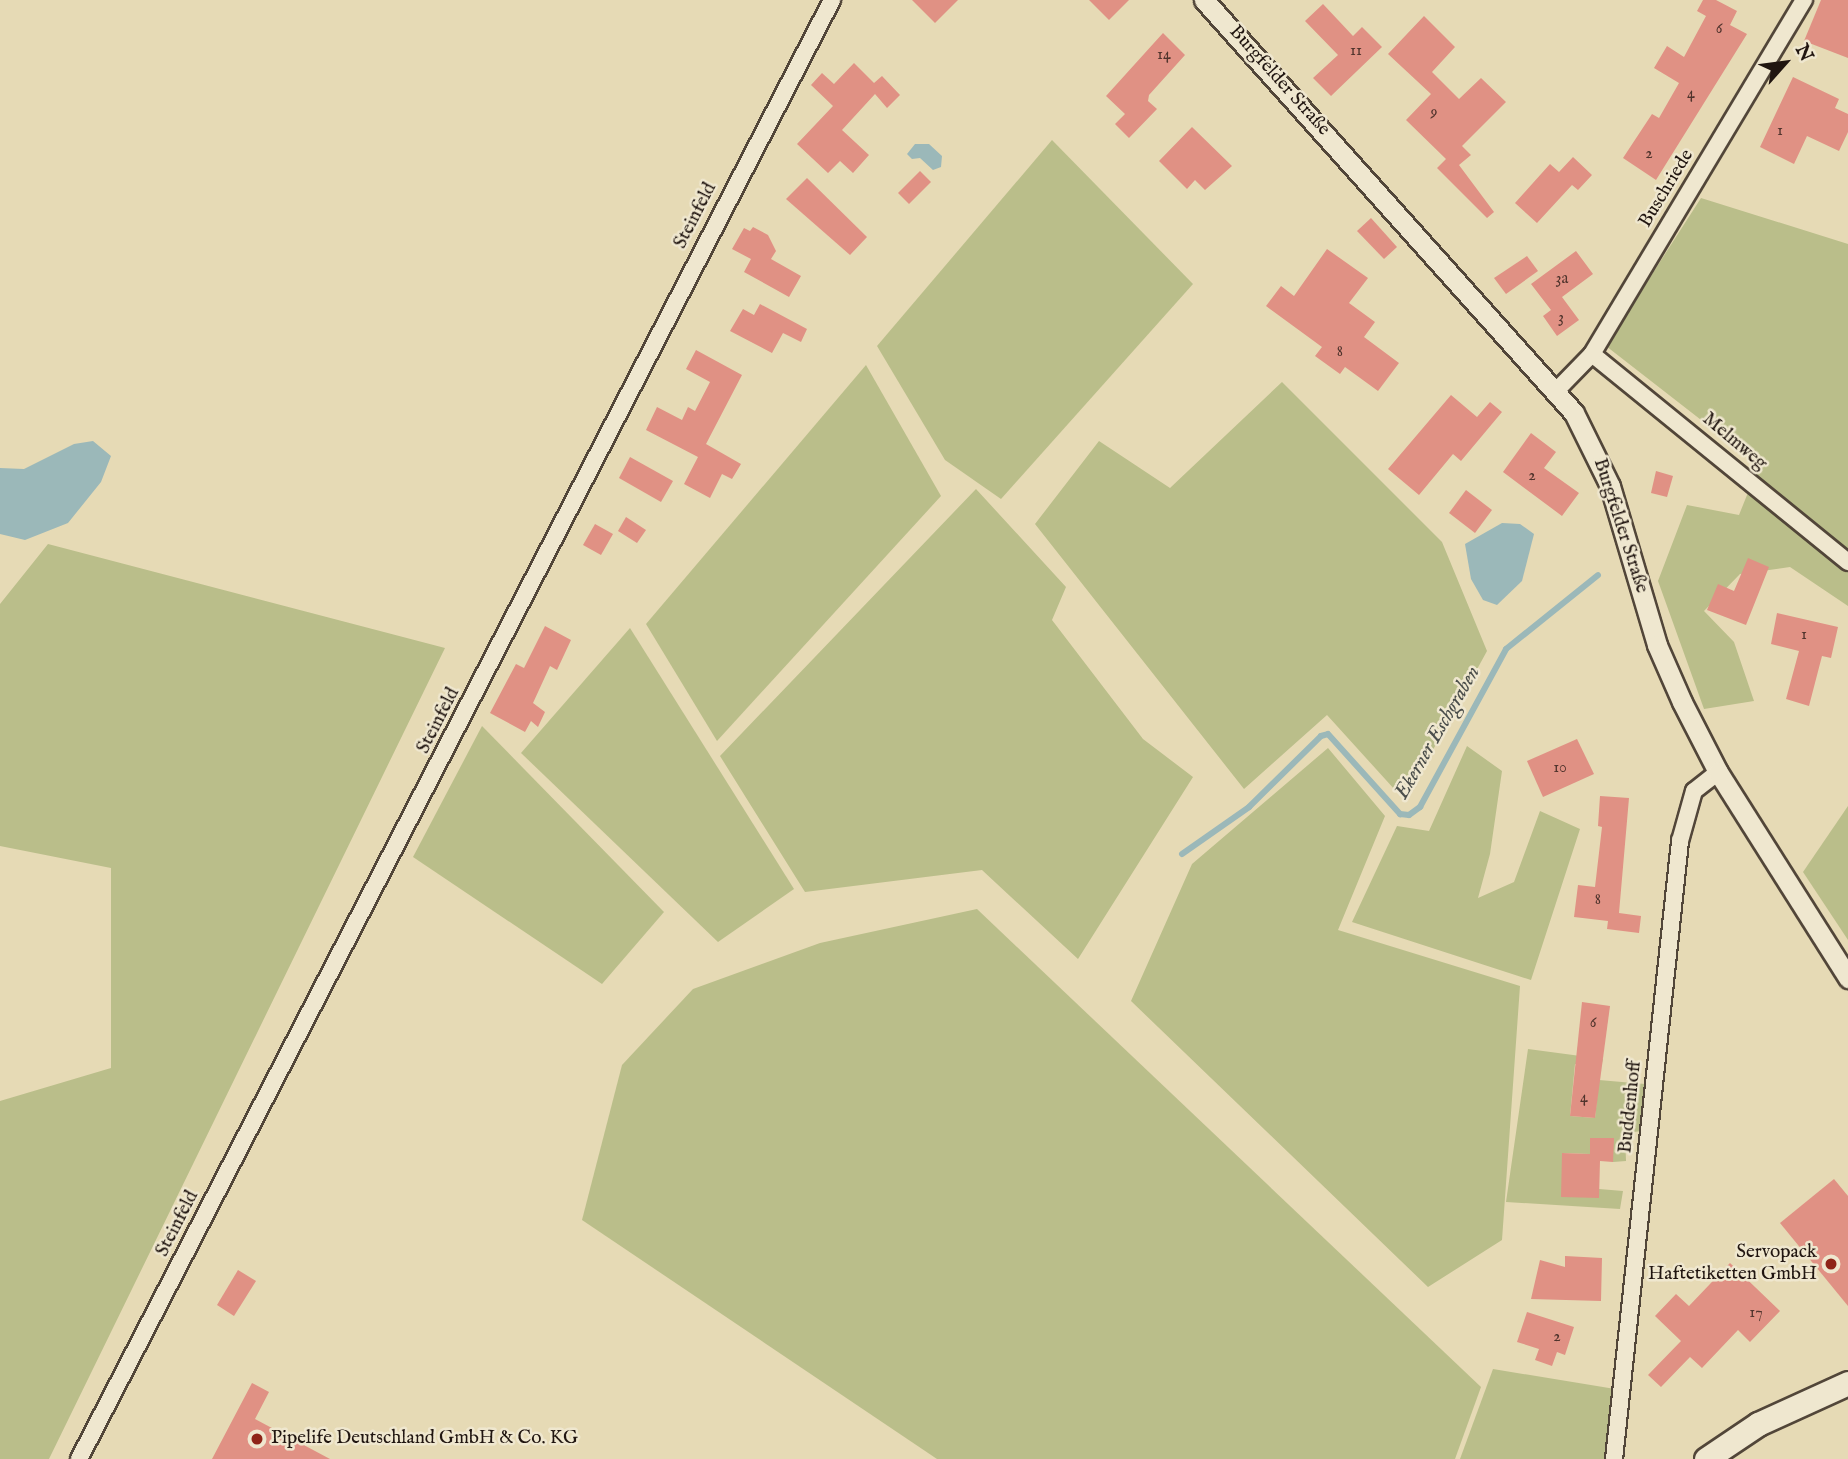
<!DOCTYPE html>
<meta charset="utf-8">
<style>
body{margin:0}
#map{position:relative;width:1848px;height:1459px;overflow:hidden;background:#e6dab5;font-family:"IM FELL English",serif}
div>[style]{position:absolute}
.green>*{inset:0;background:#babe8a}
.water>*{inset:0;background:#9bb8b9}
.stream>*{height:6px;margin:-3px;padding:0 3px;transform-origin:3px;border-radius:3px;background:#9bb8b9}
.building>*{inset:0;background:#e09184}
.roads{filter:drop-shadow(2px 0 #524639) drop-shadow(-2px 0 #524639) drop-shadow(0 2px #524639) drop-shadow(0 -2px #524639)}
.minor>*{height:16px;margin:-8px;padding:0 8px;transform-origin:8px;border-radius:8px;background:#efe7cf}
.tertiary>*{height:19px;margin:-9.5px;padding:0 9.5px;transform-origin:9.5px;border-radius:9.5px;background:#efe7cf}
.secondary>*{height:23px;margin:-11.5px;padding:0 11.5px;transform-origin:11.5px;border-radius:11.5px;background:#efe7cf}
.dots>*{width:19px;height:19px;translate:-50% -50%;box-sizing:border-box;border:4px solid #efe7cf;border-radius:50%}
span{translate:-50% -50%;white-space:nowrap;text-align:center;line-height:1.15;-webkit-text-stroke:5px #efe7cf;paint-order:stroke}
.number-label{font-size:16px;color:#50342d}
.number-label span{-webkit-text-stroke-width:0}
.street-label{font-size:19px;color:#201510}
.poi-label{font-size:19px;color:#201510}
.right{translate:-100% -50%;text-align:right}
.left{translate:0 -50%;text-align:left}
.water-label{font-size:21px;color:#4b4e4b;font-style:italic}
.north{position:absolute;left:1750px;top:28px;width:70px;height:70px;-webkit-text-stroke:5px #efe7cf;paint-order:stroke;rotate:62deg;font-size:19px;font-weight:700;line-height:28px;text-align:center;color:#201510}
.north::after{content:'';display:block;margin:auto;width:24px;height:32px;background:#201510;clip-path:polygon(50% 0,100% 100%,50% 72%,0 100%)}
</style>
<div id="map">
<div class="green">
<i style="clip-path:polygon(1052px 140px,1193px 284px,1001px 499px,945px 460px,877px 346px)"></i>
<i style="clip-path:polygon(1701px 198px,1848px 244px,1848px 606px,1790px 567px,1740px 574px,1704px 611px,1734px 642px,1754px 701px,1704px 709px,1658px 581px,1687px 505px,1739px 515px,1759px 465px,1606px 346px)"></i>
<i style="clip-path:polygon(866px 365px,941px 496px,717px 741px,646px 624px)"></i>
<i style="clip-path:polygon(1282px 382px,1442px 542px,1487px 651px,1405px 801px,1327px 715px,1244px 789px,1035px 524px,1099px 441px,1170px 488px)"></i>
<i style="clip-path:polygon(976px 489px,1066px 587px,1052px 620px,1143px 739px,1193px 777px,1078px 959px,982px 870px,805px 892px,720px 756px)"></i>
<i style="clip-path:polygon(48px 544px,445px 648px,49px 1459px,0 1459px,0 1101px,111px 1068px,111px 868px,0 846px,0 604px)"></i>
<i style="clip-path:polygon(630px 628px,794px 889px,718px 942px,521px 753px)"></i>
<i style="clip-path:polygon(482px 726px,664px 912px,602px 984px,413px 857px)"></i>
<i style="clip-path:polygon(1467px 746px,1502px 771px,1490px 854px,1478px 898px,1514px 882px,1540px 811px,1580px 829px,1531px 980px,1352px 922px,1397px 826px,1429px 831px)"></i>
<i style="clip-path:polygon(1328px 748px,1385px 816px,1338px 930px,1520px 986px,1502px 1240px,1428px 1287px,1131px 1001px,1192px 864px)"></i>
<i style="clip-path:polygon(1848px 806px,1848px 940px,1803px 872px)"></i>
<i style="clip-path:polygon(977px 909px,1481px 1387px,1455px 1459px,937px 1459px,582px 1220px,622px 1065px,693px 989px,820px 943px)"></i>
<i style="clip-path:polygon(1528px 1049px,1603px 1059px,1601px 1067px,1575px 1064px,1570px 1116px,1595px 1118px,1599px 1080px,1645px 1084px,1642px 1131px,1625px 1133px,1626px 1161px,1613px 1162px,1613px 1138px,1591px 1138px,1590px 1154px,1563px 1153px,1599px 1189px,1623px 1191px,1620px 1209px,1506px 1202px)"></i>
<i style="clip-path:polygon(1493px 1369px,1615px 1389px,1607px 1459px,1460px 1459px)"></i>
</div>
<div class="water">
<i style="clip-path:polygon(915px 144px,929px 144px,942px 156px,941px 167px,933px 170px,920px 158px,912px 159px,907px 154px)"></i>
<i style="clip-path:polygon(93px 441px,111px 456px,101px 482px,68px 523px,25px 540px,0 534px,0 468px,24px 469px,74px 444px)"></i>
<i style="clip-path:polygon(1502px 523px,1520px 524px,1534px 534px,1522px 581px,1497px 605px,1483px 600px,1471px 579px,1465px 544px)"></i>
</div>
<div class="stream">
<i style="left:1182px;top:854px;width:82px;rotate:-35deg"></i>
<i style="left:1249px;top:807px;width:101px;rotate:-44.6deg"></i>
<i style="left:1321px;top:736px;width:7px;rotate:-16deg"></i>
<i style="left:1328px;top:734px;width:108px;rotate:48deg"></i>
<i style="left:1400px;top:814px;width:9px;rotate:6deg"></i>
<i style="left:1409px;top:815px;width:14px;rotate:-36deg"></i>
<i style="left:1420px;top:807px;width:180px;rotate:-61.4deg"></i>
<i style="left:1506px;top:649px;width:118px;rotate:-38.8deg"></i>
</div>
<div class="building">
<i style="clip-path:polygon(912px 0,958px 0,935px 23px)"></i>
<i style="clip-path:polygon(1089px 0,1129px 0,1109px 20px)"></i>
<i style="clip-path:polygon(1703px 0,1716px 0,1737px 11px,1730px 25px,1747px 34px,1656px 180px,1623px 158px,1652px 114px,1659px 118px,1679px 83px,1654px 68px,1667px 46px,1684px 57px,1706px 16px,1697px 11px)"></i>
<i style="clip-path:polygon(1821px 0,1848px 0,1848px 58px,1804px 41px)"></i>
<i style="clip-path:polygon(1323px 4px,1353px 36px,1362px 27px,1382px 47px,1331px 96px,1313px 78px,1338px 55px,1305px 21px)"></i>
<i style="clip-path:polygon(1424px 16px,1455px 47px,1432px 72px,1459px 99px,1481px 78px,1506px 102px,1462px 146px,1471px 155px,1459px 165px,1494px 212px,1487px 218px,1437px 168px,1446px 159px,1406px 120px,1431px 94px,1388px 54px)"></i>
<i style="clip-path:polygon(1163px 33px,1185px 55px,1149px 95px,1148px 101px,1157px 109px,1129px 138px,1115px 124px,1125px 114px,1106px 96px)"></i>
<i style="clip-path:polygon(854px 63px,874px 83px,882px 76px,900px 95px,887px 108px,875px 94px,842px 130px,869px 155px,853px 173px,840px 161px,828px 173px,797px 144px,833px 106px,811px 85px,822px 73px,834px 84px)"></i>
<i style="clip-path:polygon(1793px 77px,1839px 99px,1835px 108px,1848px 114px,1848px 132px,1839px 151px,1807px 136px,1794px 164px,1760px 147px)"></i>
<i style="clip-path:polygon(1192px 127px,1232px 166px,1205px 190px,1195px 180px,1187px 189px,1159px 161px)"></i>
<i style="clip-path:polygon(1573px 157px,1592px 175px,1578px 190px,1572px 185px,1537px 223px,1515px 203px,1550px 164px,1559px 172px)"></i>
<i style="clip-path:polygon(920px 171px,931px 182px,909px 204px,898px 193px)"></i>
<i style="clip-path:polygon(807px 178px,867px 237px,850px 255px,786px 199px)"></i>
<i style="clip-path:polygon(1371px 218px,1397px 247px,1384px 259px,1357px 231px)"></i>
<i style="clip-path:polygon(753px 227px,768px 235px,776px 251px,771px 259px,801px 276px,789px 297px,744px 272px,751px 259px,732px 249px,744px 228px,750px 231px)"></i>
<i style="clip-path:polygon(1327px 249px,1368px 278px,1349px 303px,1375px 322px,1364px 337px,1399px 363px,1378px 391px,1345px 367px,1340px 374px,1315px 356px,1322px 347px,1266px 306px,1281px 286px,1294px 296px)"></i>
<i style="clip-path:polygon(1576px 251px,1593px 274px,1562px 297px,1579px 320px,1557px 336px,1543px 316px,1551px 310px,1531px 284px)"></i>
<i style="clip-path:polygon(1527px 256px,1538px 271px,1506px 294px,1494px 278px)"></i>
<i style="clip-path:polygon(760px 304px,807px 329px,801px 342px,783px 333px,772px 353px,730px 331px,743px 309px,754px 315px)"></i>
<i style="clip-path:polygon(696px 350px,742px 375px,706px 444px,741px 464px,732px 479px,722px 474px,710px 498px,684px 484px,698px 457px,646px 430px,657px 407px,682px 420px,688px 407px,695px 411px,710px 382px,686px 369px)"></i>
<i style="clip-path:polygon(1451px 395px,1477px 417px,1490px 402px,1502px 412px,1461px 461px,1453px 454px,1419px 495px,1388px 469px)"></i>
<i style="clip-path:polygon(1531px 433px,1556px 452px,1544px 468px,1579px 493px,1562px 516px,1503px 472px)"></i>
<i style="clip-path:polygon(630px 457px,673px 481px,661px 502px,619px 478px)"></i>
<i style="clip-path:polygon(1656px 471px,1673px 476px,1667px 497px,1651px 493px)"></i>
<i style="clip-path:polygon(1466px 490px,1492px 510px,1475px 533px,1449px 513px)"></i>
<i style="clip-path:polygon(626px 517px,646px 530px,637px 543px,618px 531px)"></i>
<i style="clip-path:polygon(595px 524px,613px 534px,601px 555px,583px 545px)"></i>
<i style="clip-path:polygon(1748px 558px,1769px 567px,1746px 625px,1707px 610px,1718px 584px,1734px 591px)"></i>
<i style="clip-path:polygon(1777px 613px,1838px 627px,1831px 658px,1822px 656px,1809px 706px,1786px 699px,1799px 651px,1771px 644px)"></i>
<i style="clip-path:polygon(545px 626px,571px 640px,557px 670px,550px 666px,533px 703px,545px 712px,538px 727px,531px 721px,525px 732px,490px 713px,516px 664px,524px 668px)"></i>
<i style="clip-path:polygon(1577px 739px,1594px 774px,1543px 797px,1527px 761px)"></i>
<i style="clip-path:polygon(1600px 796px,1629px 798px,1619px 913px,1641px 916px,1639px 933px,1607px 929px,1608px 921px,1574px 917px,1578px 885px,1595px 887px,1602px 827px,1598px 826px)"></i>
<i style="clip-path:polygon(1582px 1002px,1610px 1006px,1595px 1118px,1570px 1116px)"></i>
<i style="clip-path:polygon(1590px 1138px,1614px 1138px,1613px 1162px,1600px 1161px,1599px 1198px,1561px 1197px,1562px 1153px,1590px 1154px)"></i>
<i style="clip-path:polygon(1834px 1179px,1848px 1196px,1848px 1306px,1780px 1223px)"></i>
<i style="clip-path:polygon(1565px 1256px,1602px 1258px,1601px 1301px,1531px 1299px,1540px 1260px,1565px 1267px)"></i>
<i style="clip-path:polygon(1730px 1263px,1780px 1311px,1750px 1342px,1738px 1330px,1702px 1368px,1690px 1357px,1661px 1387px,1648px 1375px,1681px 1341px,1655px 1316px,1676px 1294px,1689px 1306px)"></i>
<i style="clip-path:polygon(238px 1270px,256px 1281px,234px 1316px,217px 1305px)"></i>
<i style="clip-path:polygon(1527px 1312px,1574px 1327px,1565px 1355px,1557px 1352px,1552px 1366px,1535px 1360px,1539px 1349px,1517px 1342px)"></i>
<i style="clip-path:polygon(252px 1383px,269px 1392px,255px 1419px,330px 1459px,212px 1459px)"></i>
</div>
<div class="roads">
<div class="minor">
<i style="left:1592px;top:354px;width:330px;rotate:39.1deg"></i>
<i style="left:1556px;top:391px;width:52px;rotate:-45.8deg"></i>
<i style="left:1592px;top:354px;width:413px;rotate:-59.1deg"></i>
<i style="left:79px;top:1459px;width:1642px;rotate:-62.7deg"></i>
<i style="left:1614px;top:1459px;width:622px;rotate:-83.9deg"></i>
<i style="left:1680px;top:841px;width:52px;rotate:-74.4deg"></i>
<i style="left:1694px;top:791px;width:31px;rotate:-38deg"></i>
</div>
<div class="tertiary">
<i style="left:1204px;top:0;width:554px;rotate:48.14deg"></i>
<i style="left:1574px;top:413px;width:81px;rotate:63.7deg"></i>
<i style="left:1610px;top:486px;width:166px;rotate:73.5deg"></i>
<i style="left:1657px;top:645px;width:62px;rotate:66.3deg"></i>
<i style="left:1682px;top:702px;width:79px;rotate:62.8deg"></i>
<i style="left:1718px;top:772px;width:244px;rotate:57.7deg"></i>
</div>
<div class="secondary">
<i style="left:1706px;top:1459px;width:63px;rotate:-33.9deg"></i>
<i style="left:1758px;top:1424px;width:99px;rotate:-24.5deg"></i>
</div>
</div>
<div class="dots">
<i style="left:1831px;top:1264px;background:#8f2418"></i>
<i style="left:257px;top:1439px;background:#8f2418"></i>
</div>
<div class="number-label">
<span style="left:1719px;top:29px">6</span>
<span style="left:1356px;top:51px">11</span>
<span style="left:1164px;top:55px">14</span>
<span style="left:1691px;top:94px">4</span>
<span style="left:1434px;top:113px">9</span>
<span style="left:1780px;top:131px">1</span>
<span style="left:1649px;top:154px">2</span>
<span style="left:1562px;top:279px">3a</span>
<span style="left:1561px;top:318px">3</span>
<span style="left:1340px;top:352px">8</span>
<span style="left:1532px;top:476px">2</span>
<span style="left:1804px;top:635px">1</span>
<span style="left:1560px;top:768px">10</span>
<span style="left:1598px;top:900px">8</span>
<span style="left:1593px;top:1023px">6</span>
<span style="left:1584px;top:1098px">4</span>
<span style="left:1756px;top:1313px">17</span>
<span style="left:1557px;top:1337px">2</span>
</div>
<div class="street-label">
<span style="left:1279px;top:81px;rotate:48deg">Burgfelder Straße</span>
<span style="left:1667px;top:189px;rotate:-59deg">Buschriede</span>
<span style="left:696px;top:216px;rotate:-63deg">Steinfeld</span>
<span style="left:1734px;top:442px;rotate:40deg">Melmweg</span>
<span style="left:1620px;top:526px;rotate:72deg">Burgfelder Straße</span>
<span style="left:439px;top:721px;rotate:-63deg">Steinfeld</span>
<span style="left:1631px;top:1107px;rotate:-84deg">Buddenhoff</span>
<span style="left:178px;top:1224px;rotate:-63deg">Steinfeld</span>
</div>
<div class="poi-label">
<span class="right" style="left:1817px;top:1264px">Servopack<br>Haftetiketten GmbH</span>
<span class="left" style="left:271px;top:1439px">Pipelife Deutschland GmbH &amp; Co. KG</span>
</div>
<div class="water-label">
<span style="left:1438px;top:733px;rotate:-60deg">Ekerner Eschgraben</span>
</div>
<div class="north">N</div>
</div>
